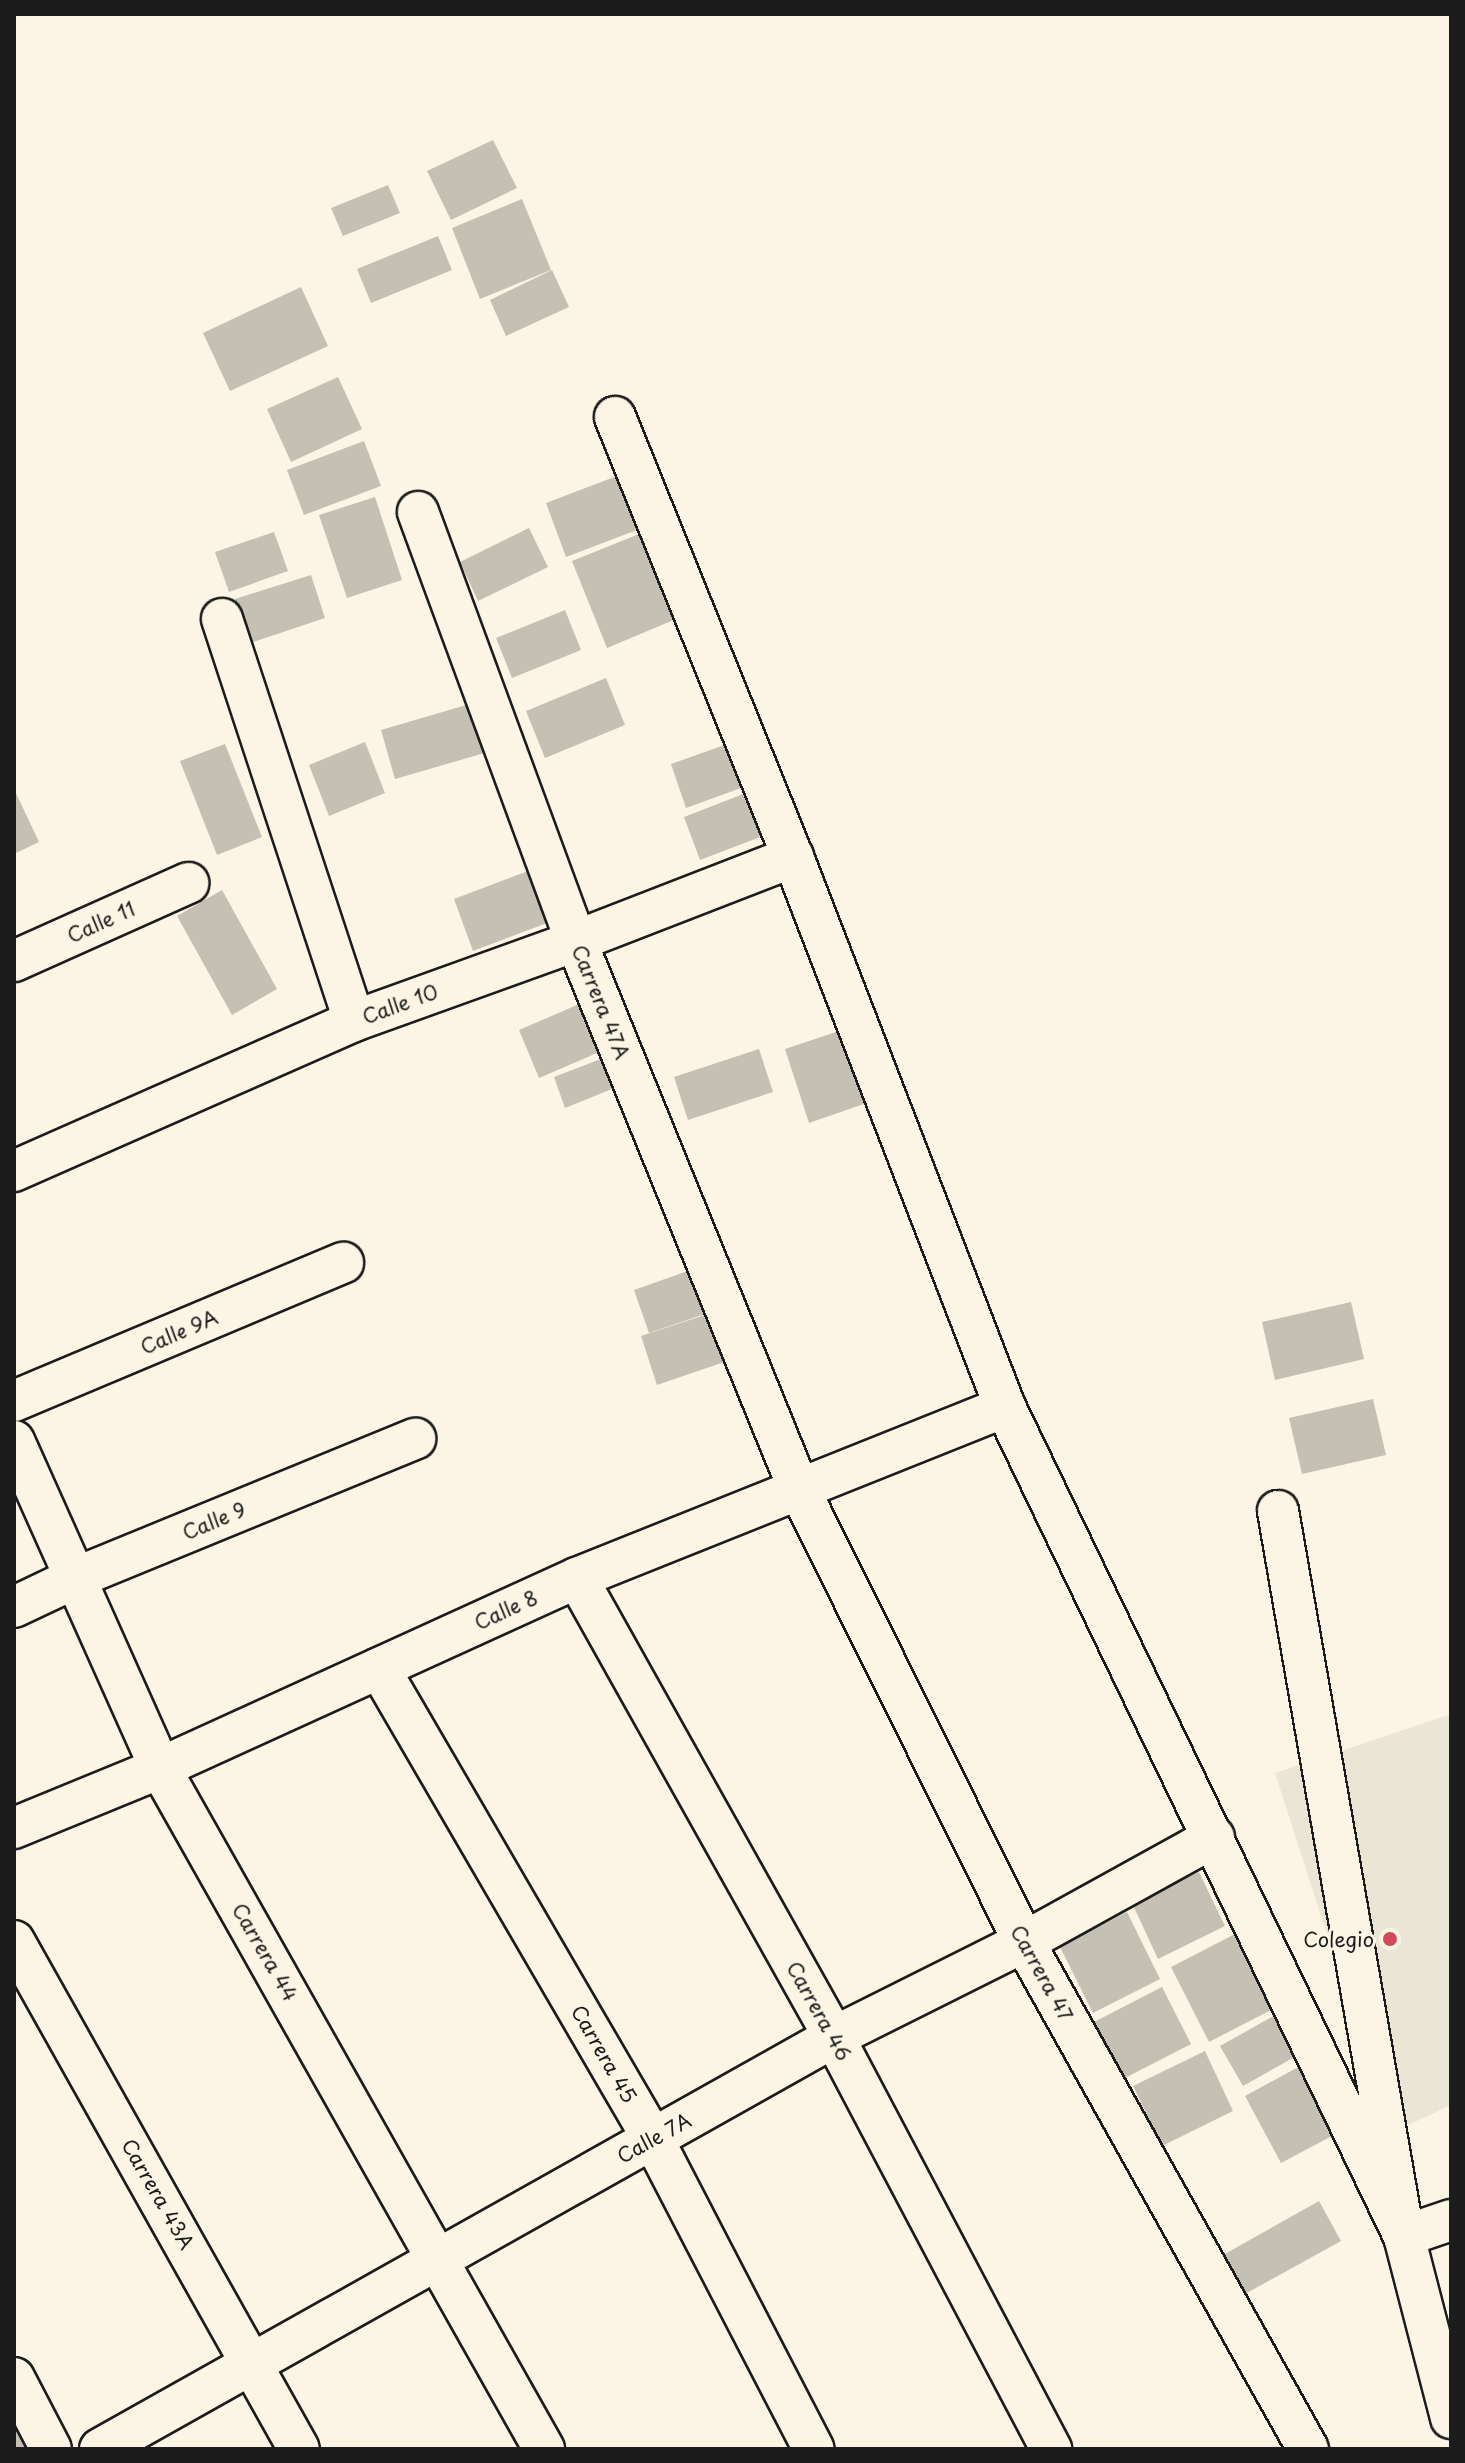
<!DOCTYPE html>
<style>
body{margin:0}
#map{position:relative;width:1465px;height:2463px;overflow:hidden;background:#fcf5e5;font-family:"Playpen Sans",sans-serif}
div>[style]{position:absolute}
.built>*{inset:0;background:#ebe5d6}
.building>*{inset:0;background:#c4c0b3}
.roads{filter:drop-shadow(2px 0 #1c1c1c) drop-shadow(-2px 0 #1c1c1c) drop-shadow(0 2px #1c1c1c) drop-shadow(0 -2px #1c1c1c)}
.minor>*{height:40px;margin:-20px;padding:0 20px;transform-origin:20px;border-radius:20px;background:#fcf5e5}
.dots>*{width:22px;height:22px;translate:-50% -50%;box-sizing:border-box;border:4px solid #fcf5e5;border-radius:50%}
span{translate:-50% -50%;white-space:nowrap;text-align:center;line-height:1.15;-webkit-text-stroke:6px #fcf5e5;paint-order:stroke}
.street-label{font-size:20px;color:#1c1c1c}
.poi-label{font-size:20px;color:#1c1c1c}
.right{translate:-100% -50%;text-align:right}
.frame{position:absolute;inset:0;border:16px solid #1c1c1c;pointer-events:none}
</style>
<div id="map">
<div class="built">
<i style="clip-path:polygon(1451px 1714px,1451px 2105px,1391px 2133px,1275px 1773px)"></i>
</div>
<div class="building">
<i style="clip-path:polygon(493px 140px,517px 188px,451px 220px,427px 171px)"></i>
<i style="clip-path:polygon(388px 185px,400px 213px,343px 236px,331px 208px)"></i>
<i style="clip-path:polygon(522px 199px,551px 270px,480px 299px,452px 228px)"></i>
<i style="clip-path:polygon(438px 236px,452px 270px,371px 303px,357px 269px)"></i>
<i style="clip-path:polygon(552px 270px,569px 307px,506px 336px,490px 300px)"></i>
<i style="clip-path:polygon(301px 287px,328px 346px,230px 391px,203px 333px)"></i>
<i style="clip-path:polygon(338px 377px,362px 429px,291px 462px,267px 409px)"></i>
<i style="clip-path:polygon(364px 441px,381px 486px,304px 515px,287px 470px)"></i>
<i style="clip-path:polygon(630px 471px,650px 525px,566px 557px,546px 503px)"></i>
<i style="clip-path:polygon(375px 497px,402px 580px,347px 598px,319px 515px)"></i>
<i style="clip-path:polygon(529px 528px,548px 567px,478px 601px,460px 562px)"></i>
<i style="clip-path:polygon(654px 528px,688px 614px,607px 648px,572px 561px)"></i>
<i style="clip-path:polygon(274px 532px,288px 571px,229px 592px,215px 552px)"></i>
<i style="clip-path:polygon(311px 575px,325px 618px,250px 643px,235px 599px)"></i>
<i style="clip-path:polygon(565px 610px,581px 650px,512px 678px,496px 638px)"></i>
<i style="clip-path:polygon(606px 678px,625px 725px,545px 758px,526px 711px)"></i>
<i style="clip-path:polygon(473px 703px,488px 752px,395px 779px,381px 730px)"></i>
<i style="clip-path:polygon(736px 741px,752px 784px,686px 808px,671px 764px)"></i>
<i style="clip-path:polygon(365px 742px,385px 793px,329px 816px,309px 765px)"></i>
<i style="clip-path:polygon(225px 744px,262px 837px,217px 855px,180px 761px)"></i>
<i style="clip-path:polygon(14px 789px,39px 842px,14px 854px)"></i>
<i style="clip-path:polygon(756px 789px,773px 832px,700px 860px,684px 817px)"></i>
<i style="clip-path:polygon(528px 871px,547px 923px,473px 951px,454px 899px)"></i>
<i style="clip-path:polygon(222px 890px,277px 989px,232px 1015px,177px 916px)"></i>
<i style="clip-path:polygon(584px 1002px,604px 1050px,539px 1078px,519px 1030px)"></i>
<i style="clip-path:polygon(857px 1025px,881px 1098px,809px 1123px,785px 1049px)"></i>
<i style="clip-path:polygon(759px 1049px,773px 1092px,688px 1120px,674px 1077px)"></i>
<i style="clip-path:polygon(606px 1057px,617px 1087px,565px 1108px,554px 1077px)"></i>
<i style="clip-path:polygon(699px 1267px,714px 1311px,649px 1333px,634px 1290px)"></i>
<i style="clip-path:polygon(1351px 1302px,1364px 1359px,1275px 1380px,1262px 1322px)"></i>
<i style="clip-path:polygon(717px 1311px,733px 1359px,657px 1385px,641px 1336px)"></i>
<i style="clip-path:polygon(1373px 1399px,1386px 1455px,1302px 1474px,1289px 1418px)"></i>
<i style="clip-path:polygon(1199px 1872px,1225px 1926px,1158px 1959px,1132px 1903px)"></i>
<i style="clip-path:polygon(1127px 1912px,1160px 1979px,1093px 2013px,1060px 1947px)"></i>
<i style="clip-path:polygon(1237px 1933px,1275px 2008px,1209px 2042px,1171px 1967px)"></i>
<i style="clip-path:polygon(1162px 1987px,1191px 2044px,1123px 2079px,1094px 2022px)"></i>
<i style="clip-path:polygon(1277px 2014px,1300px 2054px,1243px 2086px,1220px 2046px)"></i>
<i style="clip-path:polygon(1205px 2051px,1233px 2111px,1162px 2146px,1133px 2086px)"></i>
<i style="clip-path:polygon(1313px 2059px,1349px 2127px,1281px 2163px,1245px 2096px)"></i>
<i style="clip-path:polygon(1319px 2201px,1341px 2241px,1245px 2294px,1223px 2255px)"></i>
<i style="clip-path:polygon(14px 2417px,29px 2449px,14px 2449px)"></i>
</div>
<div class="roads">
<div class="minor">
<i style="left:615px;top:417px;width:475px;rotate:68deg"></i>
<i style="left:793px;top:857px;width:589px;rotate:68.92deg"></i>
<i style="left:1005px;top:1407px;width:920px;rotate:64.3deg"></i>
<i style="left:1404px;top:2236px;width:188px;rotate:75.5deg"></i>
<i style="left:418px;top:512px;width:457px;rotate:69.8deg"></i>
<i style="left:576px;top:941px;width:589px;rotate:67.87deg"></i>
<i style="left:798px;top:1487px;width:508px;rotate:63.59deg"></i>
<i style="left:1024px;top:1942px;width:581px;rotate:60.74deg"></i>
<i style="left:222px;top:619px;width:423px;rotate:71.8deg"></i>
<i style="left:14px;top:961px;width:191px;rotate:-24.1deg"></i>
<i style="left:14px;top:1171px;width:372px;rotate:-23.8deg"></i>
<i style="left:354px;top:1021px;width:236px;rotate:-19.8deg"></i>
<i style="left:576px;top:941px;width:233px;rotate:-21.2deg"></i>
<i style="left:14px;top:1401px;width:357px;rotate:-22.8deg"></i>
<i style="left:14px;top:1441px;width:358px;rotate:65.9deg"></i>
<i style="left:160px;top:1768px;width:782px;rotate:60.58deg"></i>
<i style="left:1278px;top:1511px;width:736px;rotate:80.14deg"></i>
<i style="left:1404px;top:2236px;width:50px;rotate:-18.8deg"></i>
<i style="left:577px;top:1578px;width:526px;rotate:60.75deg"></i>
<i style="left:834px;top:2037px;width:466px;rotate:62.2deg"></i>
<i style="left:14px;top:1607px;width:65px;rotate:-25.4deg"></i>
<i style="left:73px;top:1579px;width:370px;rotate:-22.3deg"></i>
<i style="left:379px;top:1668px;width:545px;rotate:59.81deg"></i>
<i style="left:653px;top:2139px;width:349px;rotate:62.6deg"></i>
<i style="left:14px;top:1828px;width:158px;rotate:-22.3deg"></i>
<i style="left:160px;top:1768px;width:458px;rotate:-24.5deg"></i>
<i style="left:577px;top:1578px;width:461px;rotate:-21.8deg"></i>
<i style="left:14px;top:1941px;width:582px;rotate:60.71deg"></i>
<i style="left:14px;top:2378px;width:80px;rotate:62.5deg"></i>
<i style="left:100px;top:2449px;width:842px;rotate:-29.31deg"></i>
<i style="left:834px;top:2037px;width:212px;rotate:-26.6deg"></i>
<i style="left:1024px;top:1942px;width:217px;rotate:-28.9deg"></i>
</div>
</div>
<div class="dots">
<i style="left:1390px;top:1939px;background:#d1495b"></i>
</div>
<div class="street-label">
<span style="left:101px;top:922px;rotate:-24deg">Calle 11</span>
<span style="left:601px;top:1002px;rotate:68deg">Carrera 47A</span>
<span style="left:400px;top:1004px;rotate:-20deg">Calle 10</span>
<span style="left:179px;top:1332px;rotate:-23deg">Calle 9A</span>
<span style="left:214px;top:1521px;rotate:-22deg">Calle 9</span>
<span style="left:506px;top:1610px;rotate:-24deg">Calle 8</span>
<span style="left:265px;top:1952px;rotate:60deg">Carrera 44</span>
<span style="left:1042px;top:1973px;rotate:61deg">Carrera 47</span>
<span style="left:819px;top:2011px;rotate:61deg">Carrera 46</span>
<span style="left:604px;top:2054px;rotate:60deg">Carrera 45</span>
<span style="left:654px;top:2138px;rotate:-29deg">Calle 7A</span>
<span style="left:158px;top:2194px;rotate:60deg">Carrera 43A</span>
</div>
<div class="poi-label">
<span class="right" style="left:1374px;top:1939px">Colegio</span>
</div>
<div class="frame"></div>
</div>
